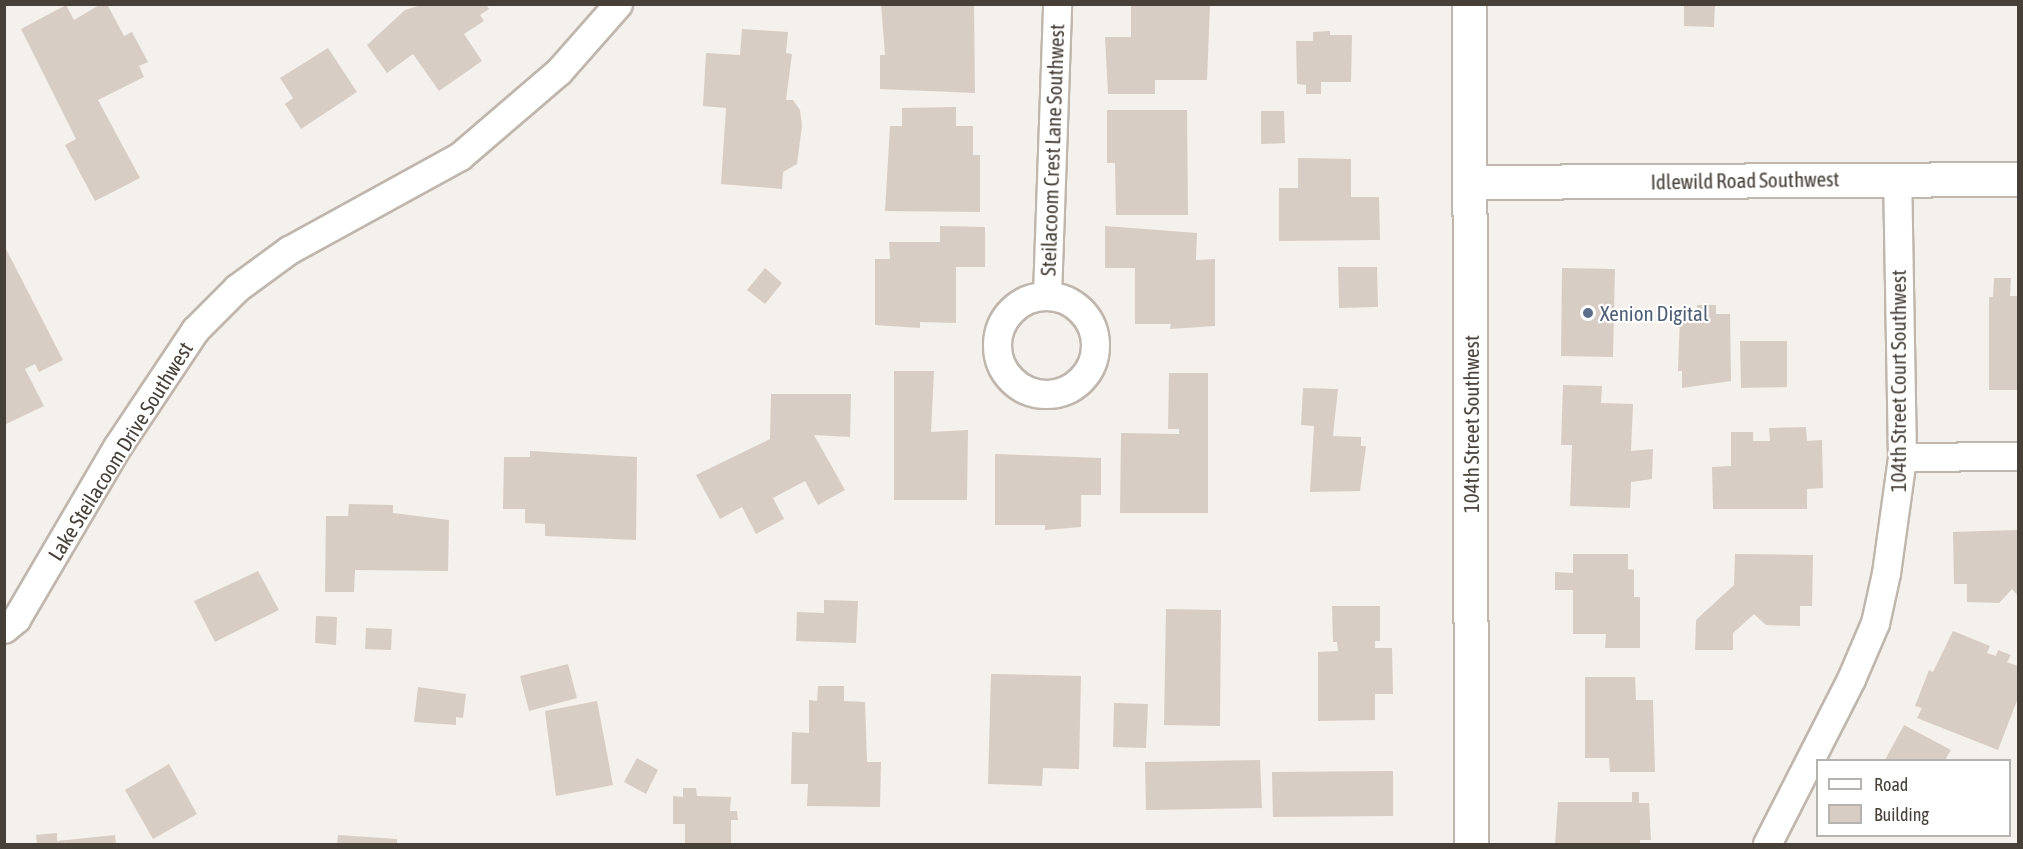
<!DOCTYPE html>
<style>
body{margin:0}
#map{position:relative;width:2023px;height:849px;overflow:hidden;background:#f4f0eb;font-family:"Asap Condensed",sans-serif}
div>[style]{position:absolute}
.building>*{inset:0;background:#d8cdc4}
.roads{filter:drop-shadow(2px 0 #bfb6ae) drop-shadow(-2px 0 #bfb6ae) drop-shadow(0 2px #bfb6ae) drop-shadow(0 -2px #bfb6ae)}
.minor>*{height:27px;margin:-13.5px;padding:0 13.5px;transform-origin:13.5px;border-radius:13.5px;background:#fff}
.minor>.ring{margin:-13.5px;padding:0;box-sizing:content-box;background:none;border:27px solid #fff;border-radius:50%}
.tertiary>*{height:33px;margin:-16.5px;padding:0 16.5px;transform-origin:16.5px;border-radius:16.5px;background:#fff}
.dots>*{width:16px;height:16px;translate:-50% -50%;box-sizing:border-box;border:3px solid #fff;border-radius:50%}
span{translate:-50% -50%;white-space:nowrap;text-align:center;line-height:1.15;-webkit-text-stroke:4.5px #fff;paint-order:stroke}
.street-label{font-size:21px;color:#474039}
.service-label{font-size:21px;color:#4e5e75}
.left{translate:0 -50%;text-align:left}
.frame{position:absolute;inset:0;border:6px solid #474039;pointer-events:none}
.legend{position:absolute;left:1816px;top:759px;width:195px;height:78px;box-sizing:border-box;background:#fff;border:2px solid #b5b3b0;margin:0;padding:8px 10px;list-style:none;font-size:18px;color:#474039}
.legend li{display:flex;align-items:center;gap:12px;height:30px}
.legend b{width:30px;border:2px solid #b5b3b0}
</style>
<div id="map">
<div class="building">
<i style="clip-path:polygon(101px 4px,107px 4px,124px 36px,132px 32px,148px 62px,139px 66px,144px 77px,98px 100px,140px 178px,95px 201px,65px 145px,76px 139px,21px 29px,66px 5px,74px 20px)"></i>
<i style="clip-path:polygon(424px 4px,486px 4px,489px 9px,480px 15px,484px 21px,464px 34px,482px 61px,439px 91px,413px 54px,387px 73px,367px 45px,405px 10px)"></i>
<i style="clip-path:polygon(881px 4px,974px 4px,975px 93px,880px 89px,880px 55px,885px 55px)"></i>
<i style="clip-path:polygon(1131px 4px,1210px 4px,1207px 80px,1155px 80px,1155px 94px,1108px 94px,1105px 37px,1131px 37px)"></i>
<i style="clip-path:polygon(1684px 4px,1715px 4px,1714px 27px,1684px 26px)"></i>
<i style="clip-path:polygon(742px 29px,788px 32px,786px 53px,792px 54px,786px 100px,793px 100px,800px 110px,802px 126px,797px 164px,783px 172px,782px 189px,721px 184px,726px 108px,703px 106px,706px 53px,740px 55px)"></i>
<i style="clip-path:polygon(1330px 31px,1330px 35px,1352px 35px,1351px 82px,1321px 82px,1321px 94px,1306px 94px,1306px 85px,1297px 84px,1296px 41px,1313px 41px,1313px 32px)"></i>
<i style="clip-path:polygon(328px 48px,357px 92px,301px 129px,285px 104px,293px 98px,280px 78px)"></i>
<i style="clip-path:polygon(956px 107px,956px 126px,973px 126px,973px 155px,980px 155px,980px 212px,885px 211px,890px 126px,902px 126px,902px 108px)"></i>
<i style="clip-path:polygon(1107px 110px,1187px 110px,1188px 215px,1116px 215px,1115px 163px,1107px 163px)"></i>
<i style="clip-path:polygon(1261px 111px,1284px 111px,1285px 143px,1261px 144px)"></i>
<i style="clip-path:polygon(1298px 158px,1351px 159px,1351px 197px,1379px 197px,1380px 240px,1279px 241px,1279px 188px,1298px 188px)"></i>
<i style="clip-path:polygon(940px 226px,985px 227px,985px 267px,956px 267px,956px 323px,920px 322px,920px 328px,875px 325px,875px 259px,890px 259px,889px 242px,940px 242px)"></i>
<i style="clip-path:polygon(1105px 226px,1197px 233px,1196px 260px,1215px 259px,1215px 326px,1170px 329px,1171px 324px,1135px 324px,1135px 268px,1105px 268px)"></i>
<i style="clip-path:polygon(4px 245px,63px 360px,39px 372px,35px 364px,25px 369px,44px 406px,4px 425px)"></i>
<i style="clip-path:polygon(1338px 267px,1377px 267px,1378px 307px,1339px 308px)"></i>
<i style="clip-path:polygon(765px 268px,782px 283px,765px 304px,747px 290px)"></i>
<i style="clip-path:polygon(1562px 268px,1615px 269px,1613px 357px,1561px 356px)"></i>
<i style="clip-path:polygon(1994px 278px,2011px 278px,2010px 296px,2018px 296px,2018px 390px,1989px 390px,1989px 297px,1993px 297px)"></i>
<i style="clip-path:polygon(1697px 305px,1716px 305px,1716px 314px,1730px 314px,1731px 381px,1682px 388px,1682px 371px,1678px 371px,1680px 314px,1697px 313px)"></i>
<i style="clip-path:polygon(1740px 341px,1787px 341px,1787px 387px,1741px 388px)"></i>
<i style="clip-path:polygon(894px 371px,934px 371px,931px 432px,968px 430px,967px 500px,894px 500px)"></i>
<i style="clip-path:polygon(1169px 373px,1208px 373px,1208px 513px,1120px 513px,1121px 433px,1179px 434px,1179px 429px,1168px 429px)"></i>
<i style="clip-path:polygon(1563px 385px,1602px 386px,1601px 403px,1633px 404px,1631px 451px,1653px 449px,1652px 479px,1631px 482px,1630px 508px,1570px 506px,1572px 445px,1561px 445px)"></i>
<i style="clip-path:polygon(1303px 388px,1338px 389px,1333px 436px,1361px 437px,1361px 446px,1366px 446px,1360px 491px,1310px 492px,1314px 426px,1301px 425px)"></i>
<i style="clip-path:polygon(771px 394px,851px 394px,850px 437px,814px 435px,845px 490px,818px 505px,805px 481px,773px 498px,784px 519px,756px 534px,742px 507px,720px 519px,696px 475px,770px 439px)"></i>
<i style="clip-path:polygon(1806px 427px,1807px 441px,1822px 440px,1823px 488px,1807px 489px,1807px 509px,1713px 509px,1712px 467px,1731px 466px,1731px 432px,1753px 432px,1753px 441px,1770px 441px,1769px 428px)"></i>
<i style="clip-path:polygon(530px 451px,637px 457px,636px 540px,545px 536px,545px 524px,525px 523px,525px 509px,503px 509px,504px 457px,530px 457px)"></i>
<i style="clip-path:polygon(995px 454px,1101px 458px,1101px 495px,1081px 495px,1081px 527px,1045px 530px,1045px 525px,995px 525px)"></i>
<i style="clip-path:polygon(349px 504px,393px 505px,393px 513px,449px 520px,448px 571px,355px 570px,354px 592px,325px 592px,326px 516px,348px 516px)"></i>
<i style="clip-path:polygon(2018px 530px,2018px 596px,2012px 589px,1999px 603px,1967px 602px,1967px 584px,1954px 584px,1953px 532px)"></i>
<i style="clip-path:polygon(1573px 554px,1628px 554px,1628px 569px,1634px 570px,1634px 597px,1640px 597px,1640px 648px,1605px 648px,1606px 634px,1573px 634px,1573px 590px,1555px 590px,1555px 572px,1573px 573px)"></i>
<i style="clip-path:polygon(1735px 554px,1813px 555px,1812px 606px,1800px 606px,1800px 626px,1766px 625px,1754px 614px,1733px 633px,1733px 650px,1695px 650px,1696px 620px,1734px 585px)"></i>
<i style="clip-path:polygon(258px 571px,279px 610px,215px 642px,194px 601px)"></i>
<i style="clip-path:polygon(824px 600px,858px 601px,856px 643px,796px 641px,797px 612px,824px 613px)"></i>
<i style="clip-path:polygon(1332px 606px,1380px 606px,1380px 641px,1375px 641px,1375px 648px,1392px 648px,1393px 694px,1375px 694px,1375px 720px,1318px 721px,1318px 652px,1338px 651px,1337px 642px,1333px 642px)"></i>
<i style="clip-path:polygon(1166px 609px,1221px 610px,1220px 726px,1164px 725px)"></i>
<i style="clip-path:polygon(316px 616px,337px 617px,336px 645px,315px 643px)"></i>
<i style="clip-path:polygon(366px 628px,392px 629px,391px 650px,365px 649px)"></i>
<i style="clip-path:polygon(1953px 631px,1990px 646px,1987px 653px,1996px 656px,1998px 650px,2011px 655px,2007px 662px,2018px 666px,2018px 698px,1998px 750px,1917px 718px,1922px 708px,1915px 706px,1929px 670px,1933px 672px)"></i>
<i style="clip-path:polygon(568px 664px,577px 698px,529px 711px,520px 676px)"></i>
<i style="clip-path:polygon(991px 674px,1081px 676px,1079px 769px,1043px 768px,1042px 786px,988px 784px)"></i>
<i style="clip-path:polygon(1585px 677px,1635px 677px,1636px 700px,1653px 700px,1655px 772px,1610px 772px,1609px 758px,1585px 758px)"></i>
<i style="clip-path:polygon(818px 686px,844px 686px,844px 701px,865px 702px,867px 762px,881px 762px,880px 807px,807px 806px,808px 784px,791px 784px,792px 732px,809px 733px,809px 700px,817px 701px)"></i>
<i style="clip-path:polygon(418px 687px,466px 694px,463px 718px,456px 717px,456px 725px,414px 722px)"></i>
<i style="clip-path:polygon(597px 701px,613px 785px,556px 796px,545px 711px)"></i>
<i style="clip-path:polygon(1114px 703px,1148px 704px,1146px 748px,1113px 747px)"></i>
<i style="clip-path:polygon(1904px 725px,1951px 750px,1945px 760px,1885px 760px)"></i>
<i style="clip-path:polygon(637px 758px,658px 770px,646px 794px,624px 782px)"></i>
<i style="clip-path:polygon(1260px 760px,1262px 808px,1146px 810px,1145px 762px)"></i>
<i style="clip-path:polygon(169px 764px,197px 814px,153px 839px,125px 790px)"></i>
<i style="clip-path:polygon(1393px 771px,1393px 816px,1273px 817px,1272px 772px)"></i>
<i style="clip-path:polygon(683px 788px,696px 788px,697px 796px,731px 797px,730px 811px,737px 811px,738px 820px,731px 820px,731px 844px,685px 844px,685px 824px,673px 824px,673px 796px,683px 797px)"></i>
<i style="clip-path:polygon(1632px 792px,1639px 792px,1639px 803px,1649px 803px,1651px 840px,1640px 840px,1640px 844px,1555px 844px,1558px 802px,1632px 802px)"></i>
<i style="clip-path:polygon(57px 833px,57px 841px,115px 835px,116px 844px,37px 844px,36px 835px)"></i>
<i style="clip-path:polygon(338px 835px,397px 839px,397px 844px,337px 844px)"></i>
</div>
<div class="roads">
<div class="minor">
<i style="left:1047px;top:295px;width:291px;rotate:-88deg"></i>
<i class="ring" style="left:997px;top:296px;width:71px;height:71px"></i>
<i style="left:1902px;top:457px;width:116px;rotate:-0.5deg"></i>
<i style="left:4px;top:629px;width:16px;rotate:-40deg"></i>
<i style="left:16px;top:619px;width:199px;rotate:-59.6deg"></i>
<i style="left:117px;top:447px;width:141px;rotate:-56.3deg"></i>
<i style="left:195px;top:330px;width:59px;rotate:-45deg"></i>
<i style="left:237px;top:288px;width:64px;rotate:-36.2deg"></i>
<i style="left:289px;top:250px;width:195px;rotate:-28.8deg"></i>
<i style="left:460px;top:156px;width:130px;rotate:-40.6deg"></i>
<i style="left:559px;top:71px;width:89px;rotate:-48.6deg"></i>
<i style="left:1767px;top:844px;width:185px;rotate:-63deg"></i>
<i style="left:1851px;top:679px;width:61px;rotate:-66.8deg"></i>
<i style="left:1875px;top:623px;width:51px;rotate:-77.6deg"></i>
<i style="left:1886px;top:573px;width:117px;rotate:-82.1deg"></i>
<i style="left:1902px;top:457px;width:279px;rotate:-91deg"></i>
</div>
<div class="tertiary">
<i style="left:1469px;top:4px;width:840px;rotate:89.86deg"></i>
<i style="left:1471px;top:182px;width:547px;rotate:-0.31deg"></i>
</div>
</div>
<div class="dots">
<i style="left:1588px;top:313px;background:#5c6f8a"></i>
</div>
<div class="street-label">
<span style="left:1052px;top:150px;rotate:-88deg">Steilacoom Crest Lane Southwest</span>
<span style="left:1745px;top:180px;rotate:-1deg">Idlewild Road Southwest</span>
<span style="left:1898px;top:381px;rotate:-90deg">104th Street Court Southwest</span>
<span style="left:1471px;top:424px;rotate:-90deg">104th Street Southwest</span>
<span style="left:120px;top:451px;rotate:-58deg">Lake Steilacoom Drive Southwest</span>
</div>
<div class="service-label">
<span class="left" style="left:1600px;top:313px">Xenion Digital</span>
</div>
<div class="frame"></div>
<ul class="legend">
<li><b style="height:8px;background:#fff"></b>Road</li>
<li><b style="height:16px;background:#d8cdc4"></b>Building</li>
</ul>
</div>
